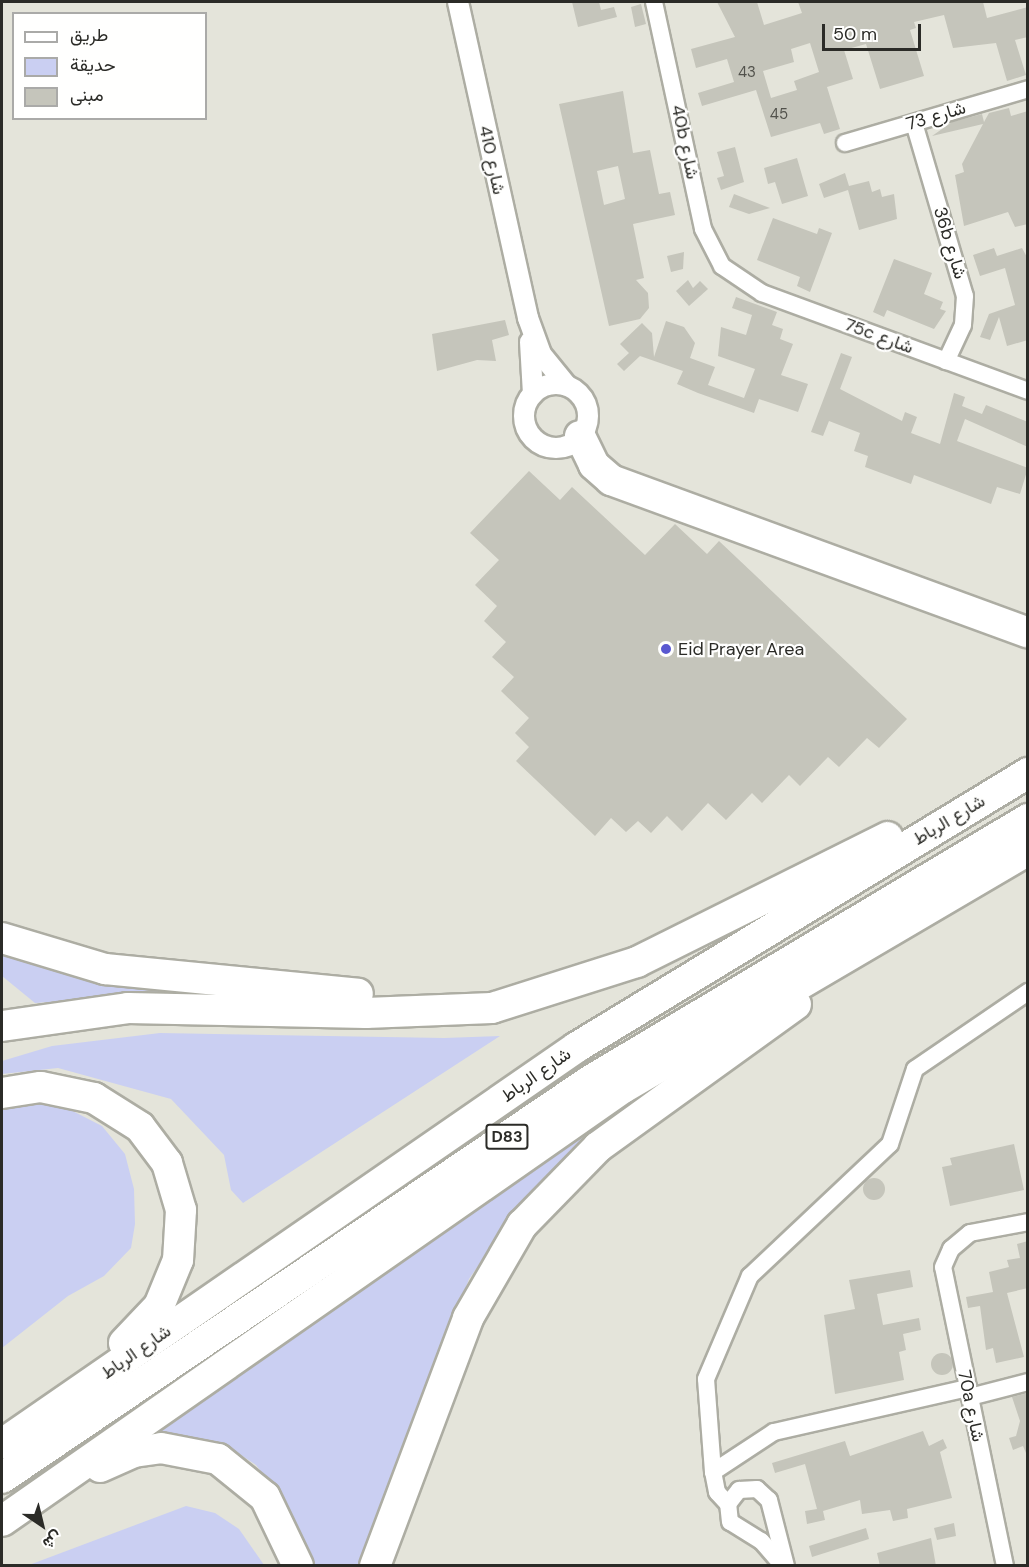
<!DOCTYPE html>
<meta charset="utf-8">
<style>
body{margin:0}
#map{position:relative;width:1029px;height:1567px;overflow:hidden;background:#e4e4da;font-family:"DM Sans",Vazirmatn,sans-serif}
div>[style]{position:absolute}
.green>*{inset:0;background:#cacff2}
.building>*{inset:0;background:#c5c5bb}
.round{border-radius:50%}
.roads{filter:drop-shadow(2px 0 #adada3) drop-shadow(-2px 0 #adada3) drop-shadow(0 2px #adada3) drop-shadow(0 -2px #adada3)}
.minor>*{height:16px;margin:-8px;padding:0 8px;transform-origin:8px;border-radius:8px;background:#fff}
.tertiary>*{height:20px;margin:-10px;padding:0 10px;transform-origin:10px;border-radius:10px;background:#fff}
.tertiary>.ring{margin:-10px;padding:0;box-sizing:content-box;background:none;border:20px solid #fff;border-radius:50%}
.motorway>*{height:30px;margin:-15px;padding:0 15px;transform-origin:15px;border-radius:15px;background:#fff}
.dots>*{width:16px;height:16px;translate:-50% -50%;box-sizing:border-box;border:3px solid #fffffe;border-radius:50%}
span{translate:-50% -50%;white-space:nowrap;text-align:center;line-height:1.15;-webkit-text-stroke:4.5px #fffffe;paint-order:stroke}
.number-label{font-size:15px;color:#52524c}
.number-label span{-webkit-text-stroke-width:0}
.shield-label span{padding:2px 4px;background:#fffffe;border:2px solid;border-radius:4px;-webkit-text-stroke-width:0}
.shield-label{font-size:16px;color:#2b2b27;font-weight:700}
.street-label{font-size:18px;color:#2b2b27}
.poi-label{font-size:18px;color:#2b2b27}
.left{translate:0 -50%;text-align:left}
.frame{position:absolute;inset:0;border:3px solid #2b2b27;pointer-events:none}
.legend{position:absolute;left:12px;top:12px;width:195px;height:108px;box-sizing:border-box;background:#fffffe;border:2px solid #aaaaa8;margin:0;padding:8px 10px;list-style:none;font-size:18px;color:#2b2b27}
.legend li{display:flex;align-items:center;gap:12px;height:30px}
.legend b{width:30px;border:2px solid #aaaaa8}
.north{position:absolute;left:12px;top:1495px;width:60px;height:60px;-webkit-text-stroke:4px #fffffe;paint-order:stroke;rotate:145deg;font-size:16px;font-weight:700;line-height:24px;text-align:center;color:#2b2b27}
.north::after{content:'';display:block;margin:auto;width:21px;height:27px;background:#2b2b27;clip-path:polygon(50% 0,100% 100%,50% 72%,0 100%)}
.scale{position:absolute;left:822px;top:24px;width:99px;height:27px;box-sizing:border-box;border:3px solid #2b2b27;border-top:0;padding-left:8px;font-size:18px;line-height:21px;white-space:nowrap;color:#2b2b27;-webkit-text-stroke:4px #fffffe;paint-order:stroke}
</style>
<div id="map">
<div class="green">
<i style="clip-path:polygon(2px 950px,75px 973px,225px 989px,35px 1003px,2px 976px)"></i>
<i style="clip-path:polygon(160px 1033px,444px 1038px,500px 1036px,243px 1203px,231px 1190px,224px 1155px,171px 1099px,58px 1068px,2px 1074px,2px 1061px,52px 1046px)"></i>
<i style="clip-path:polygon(21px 1102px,59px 1104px,102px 1126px,125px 1154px,134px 1189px,135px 1224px,131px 1248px,104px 1276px,68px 1296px,2px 1348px,2px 1109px)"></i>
<i style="clip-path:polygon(613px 1116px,520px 1205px,469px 1279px,363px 1565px,315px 1565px,276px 1491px,256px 1465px,232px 1449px,200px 1439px,146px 1435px)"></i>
<i style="clip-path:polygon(186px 1506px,215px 1513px,239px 1529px,264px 1565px,29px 1565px)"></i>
</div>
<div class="building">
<i style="clip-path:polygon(572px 2px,599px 2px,601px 10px,614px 7px,617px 17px,578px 27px)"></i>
<i style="clip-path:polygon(evenodd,717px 2px,757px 2px,764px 25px,802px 13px,798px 2px,983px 2px,987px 18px,1028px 7px,1028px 37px,1015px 40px,1026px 75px,1007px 81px,996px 43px,953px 48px,944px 15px,914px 22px,916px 28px,910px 30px,924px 76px,880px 89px,866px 44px,844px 50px,853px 79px,827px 87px,840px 129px,824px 134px,820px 123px,771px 137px,756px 90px,702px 106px,698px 93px,734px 82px,727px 59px,696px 68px,691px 49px,735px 37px,717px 2px,810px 43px,819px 72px,794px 81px,797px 90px,771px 98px,763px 71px,794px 62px,791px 49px,810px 43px)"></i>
<i style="clip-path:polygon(641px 4px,646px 24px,635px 27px,631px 7px)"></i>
<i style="clip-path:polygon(evenodd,623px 91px,633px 153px,650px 150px,659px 194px,670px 192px,675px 215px,633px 224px,644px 278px,636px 280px,648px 293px,649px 308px,640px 319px,609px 326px,559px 104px,623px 91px,618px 166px,625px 199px,604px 205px,597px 171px,618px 166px)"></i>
<i style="clip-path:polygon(1009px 108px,1011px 116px,1028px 111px,1028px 224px,1015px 227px,1008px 212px,964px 226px,955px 175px,964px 172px,962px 164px,983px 124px,932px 136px,952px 122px,982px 114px,984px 122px,989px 113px)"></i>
<i style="clip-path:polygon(735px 147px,744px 182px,721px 190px,717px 178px,724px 176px,717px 152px)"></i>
<i style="clip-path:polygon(797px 158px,808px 196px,782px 204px,775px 182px,768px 184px,764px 168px)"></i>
<i style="clip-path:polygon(845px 173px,849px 186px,869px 181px,872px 192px,880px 189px,882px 197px,894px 194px,897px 219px,859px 230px,848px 190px,824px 198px,819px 184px)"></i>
<i style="clip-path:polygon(734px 194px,770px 208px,749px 214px,729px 207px)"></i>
<i style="clip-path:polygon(773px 218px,817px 234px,819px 228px,832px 233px,810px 292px,797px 286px,800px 277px,757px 260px)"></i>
<i style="clip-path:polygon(994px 248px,997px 256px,1022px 248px,1028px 259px,1028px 340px,1007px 346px,999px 317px,990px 340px,980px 337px,989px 314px,1015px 305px,1005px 268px,980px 276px,973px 255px)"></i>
<i style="clip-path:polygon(684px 252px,683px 269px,671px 272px,667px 256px)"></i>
<i style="clip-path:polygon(894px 259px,932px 273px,924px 294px,943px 302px,940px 309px,946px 311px,934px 329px,887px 310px,884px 317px,873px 312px)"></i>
<i style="clip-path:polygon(688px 280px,693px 288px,700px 281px,708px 289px,689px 306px,676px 291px)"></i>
<i style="clip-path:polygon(736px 297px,777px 312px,772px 325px,783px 329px,780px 339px,793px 344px,781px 375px,808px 384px,798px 412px,759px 399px,754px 413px,698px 393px,677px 384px,683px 371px,640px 356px,624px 371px,617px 364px,629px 353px,620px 344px,642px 323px,652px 333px,654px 357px,666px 321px,684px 327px,695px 343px,690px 358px,715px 367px,708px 385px,744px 398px,755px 369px,718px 356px,721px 327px,746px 335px,752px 315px,732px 308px)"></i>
<i style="clip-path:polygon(505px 320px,509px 335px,492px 340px,496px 361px,477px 360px,437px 371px,432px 334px)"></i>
<i style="clip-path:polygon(841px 353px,852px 357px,840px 389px,902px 421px,905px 412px,917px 417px,911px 433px,940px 444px,954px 393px,965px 397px,962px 406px,982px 414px,986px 405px,1028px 422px,1028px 447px,965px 419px,957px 441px,1028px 468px,1020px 494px,997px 487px,991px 504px,914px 475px,911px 484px,865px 467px,868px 456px,854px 451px,860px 433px,829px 421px,823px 436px,811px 432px)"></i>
<i style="clip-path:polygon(529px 471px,560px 500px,572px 487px,645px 555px,675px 524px,707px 554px,719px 541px,907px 719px,879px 748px,867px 738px,839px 767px,828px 757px,800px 786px,789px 775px,762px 803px,752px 793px,726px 820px,708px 803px,682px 831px,667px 816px,651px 833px,638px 821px,626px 832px,611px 818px,595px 836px,516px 761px,529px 747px,515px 733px,529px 718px,501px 691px,514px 677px,492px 657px,506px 642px,484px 621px,497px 606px,475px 585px,499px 560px,470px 533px)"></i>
<i style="clip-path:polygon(1014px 1144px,1024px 1190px,950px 1206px,942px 1167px,952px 1165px,950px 1158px)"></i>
<i class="round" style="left:863px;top:1178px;width:22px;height:22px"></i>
<i style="clip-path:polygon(1028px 1241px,1028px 1288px,1007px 1293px,1024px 1357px,996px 1363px,993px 1348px,986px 1350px,980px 1306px,968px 1308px,966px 1297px,993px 1292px,989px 1272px,1009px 1267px,1007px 1260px,1020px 1258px,1017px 1244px)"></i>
<i style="clip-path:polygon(910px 1270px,913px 1287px,877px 1294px,883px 1325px,919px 1318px,921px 1330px,903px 1334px,906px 1350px,899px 1352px,904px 1380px,835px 1394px,824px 1315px,855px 1309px,849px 1280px)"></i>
<i class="round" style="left:931px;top:1353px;width:22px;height:22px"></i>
<i style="clip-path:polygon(1028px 1393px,1028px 1453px,1026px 1453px,1023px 1446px,1013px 1450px,1009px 1438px,1016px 1436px,1020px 1421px,1012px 1397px)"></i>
<i style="clip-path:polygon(923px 1431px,929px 1446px,943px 1439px,947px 1448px,940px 1452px,952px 1498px,907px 1509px,908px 1518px,893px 1521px,890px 1510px,862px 1514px,860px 1500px,823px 1511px,825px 1520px,807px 1524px,805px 1511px,817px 1509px,805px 1464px,775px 1473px,772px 1463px,845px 1441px,850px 1456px)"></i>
<i style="clip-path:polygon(954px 1523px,956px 1536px,937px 1540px,934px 1528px)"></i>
<i style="clip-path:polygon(866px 1528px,869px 1539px,812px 1557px,809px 1546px)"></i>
<i style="clip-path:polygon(931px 1538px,936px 1566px,880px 1566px,877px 1553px)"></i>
</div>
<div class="roads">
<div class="minor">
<i style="left:654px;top:2px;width:232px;rotate:77.8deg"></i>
<i style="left:703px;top:229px;width:42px;rotate:62.8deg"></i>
<i style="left:722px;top:266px;width:48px;rotate:34deg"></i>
<i style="left:762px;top:293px;width:283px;rotate:20.2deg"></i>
<i style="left:914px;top:123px;width:180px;rotate:73.6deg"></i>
<i style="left:965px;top:296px;width:29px;rotate:94deg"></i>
<i style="left:963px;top:325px;width:40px;rotate:115deg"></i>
<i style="left:845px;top:143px;width:191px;rotate:-16.4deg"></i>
<i style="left:970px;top:1397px;width:60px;rotate:-14.5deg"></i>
<i style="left:713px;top:1472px;width:73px;rotate:-33.3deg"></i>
<i style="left:774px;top:1432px;width:199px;rotate:-12.8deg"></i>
<i style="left:728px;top:1504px;width:16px;rotate:-133deg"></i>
<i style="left:717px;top:1492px;width:20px;rotate:-101deg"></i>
<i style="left:713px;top:1472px;width:93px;rotate:-94.3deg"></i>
<i style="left:706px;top:1379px;width:112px;rotate:-66.9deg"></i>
<i style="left:750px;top:1276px;width:192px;rotate:-43.3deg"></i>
<i style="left:890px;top:1144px;width:79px;rotate:-71.6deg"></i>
<i style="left:915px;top:1069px;width:137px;rotate:-34.3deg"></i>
<i style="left:783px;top:1566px;width:33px;rotate:-131deg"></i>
<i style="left:761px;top:1541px;width:36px;rotate:-148deg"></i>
<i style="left:730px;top:1522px;width:18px;rotate:-96deg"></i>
<i style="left:728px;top:1504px;width:18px;rotate:-52deg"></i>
<i style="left:739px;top:1490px;width:18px;rotate:-3deg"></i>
<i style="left:757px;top:1489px;width:16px;rotate:43deg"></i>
<i style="left:769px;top:1500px;width:68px;rotate:75.6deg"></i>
<i style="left:1005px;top:1566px;width:305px;rotate:-101.7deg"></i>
<i style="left:943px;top:1267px;width:20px;rotate:-66deg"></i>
<i style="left:951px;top:1249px;width:25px;rotate:-40deg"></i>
<i style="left:970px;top:1233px;width:59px;rotate:-10.7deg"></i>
</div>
<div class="tertiary">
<i style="left:458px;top:2px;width:324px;rotate:77.5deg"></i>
<i style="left:528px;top:318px;width:38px;rotate:70deg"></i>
<i style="left:541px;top:354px;width:41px;rotate:50.9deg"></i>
<i style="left:530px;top:342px;width:52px;rotate:86.7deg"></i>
<i class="ring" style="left:524px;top:384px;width:44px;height:44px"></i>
</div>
<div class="motorway">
<i style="left:580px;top:436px;width:32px;rotate:64deg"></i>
<i style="left:594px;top:465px;width:23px;rotate:41deg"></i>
<i style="left:611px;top:480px;width:444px;rotate:20.1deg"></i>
<i style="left:2px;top:938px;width:108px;rotate:16.8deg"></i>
<i style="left:105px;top:969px;width:254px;rotate:5.6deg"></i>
<i style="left:2px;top:1026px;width:127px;rotate:-8.1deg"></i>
<i style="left:128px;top:1008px;width:238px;rotate:1.2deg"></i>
<i style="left:366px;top:1013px;width:126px;rotate:-2.3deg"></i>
<i style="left:492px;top:1008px;width:152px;rotate:-17.6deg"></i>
<i style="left:637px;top:962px;width:280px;rotate:-26.5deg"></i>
<i style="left:2px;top:1093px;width:39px;rotate:-9deg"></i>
<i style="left:41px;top:1087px;width:54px;rotate:11.7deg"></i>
<i style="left:94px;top:1098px;width:54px;rotate:32.2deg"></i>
<i style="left:140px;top:1127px;width:45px;rotate:53.1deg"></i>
<i style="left:167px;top:1163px;width:49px;rotate:73.4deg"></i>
<i style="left:181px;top:1210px;width:50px;rotate:93.4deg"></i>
<i style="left:178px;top:1260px;width:50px;rotate:112.4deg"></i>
<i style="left:159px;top:1306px;width:51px;rotate:133.4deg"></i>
<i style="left:2px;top:1444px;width:699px;rotate:-34.62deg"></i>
<i style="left:577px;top:1047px;width:528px;rotate:-31.28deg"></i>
<i style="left:100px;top:1467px;width:37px;rotate:-24deg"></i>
<i style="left:134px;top:1452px;width:27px;rotate:-8deg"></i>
<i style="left:161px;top:1448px;width:58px;rotate:10.9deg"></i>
<i style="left:218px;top:1459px;width:60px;rotate:39deg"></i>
<i style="left:265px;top:1497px;width:76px;rotate:64.4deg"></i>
<i style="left:2px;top:1478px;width:711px;rotate:-34.05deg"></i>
<i style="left:591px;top:1080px;width:509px;rotate:-30.85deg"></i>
<i style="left:2px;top:1521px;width:757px;rotate:-34.89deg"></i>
<i style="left:623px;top:1088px;width:470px;rotate:-30.4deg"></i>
<i style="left:375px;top:1566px;width:265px;rotate:-69.4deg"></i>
<i style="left:468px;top:1318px;width:108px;rotate:-59.9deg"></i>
<i style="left:522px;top:1225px;width:109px;rotate:-45.7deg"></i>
<i style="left:598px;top:1147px;width:244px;rotate:-35.8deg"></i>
</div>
</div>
<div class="dots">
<i style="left:666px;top:649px;background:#5958d0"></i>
</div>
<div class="number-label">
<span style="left:747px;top:73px">43</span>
<span style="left:779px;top:115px">45</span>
</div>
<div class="shield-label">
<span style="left:507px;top:1137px">D83</span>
</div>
<div class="street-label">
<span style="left:936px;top:116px;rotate:-17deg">شارع 73</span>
<span style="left:685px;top:142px;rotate:78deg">40b شارع</span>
<span style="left:492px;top:160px;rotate:78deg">شارع 410</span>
<span style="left:950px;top:243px;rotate:73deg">36b شارع</span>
<span style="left:879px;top:336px;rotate:20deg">75c شارع</span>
<span style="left:949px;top:820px;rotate:-31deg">شارع الرباط</span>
<span style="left:536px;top:1075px;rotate:-35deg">شارع الرباط</span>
<span style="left:136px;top:1352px;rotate:-35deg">شارع الرباط</span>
<span style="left:971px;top:1406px;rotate:78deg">70a شارع</span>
</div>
<div class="poi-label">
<span class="left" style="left:678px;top:649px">Eid Prayer Area</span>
</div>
<div class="frame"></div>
<ul class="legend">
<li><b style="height:8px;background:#fff"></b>طريق</li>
<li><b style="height:16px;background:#cacff2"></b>حديقة</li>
<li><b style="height:16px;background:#c5c5bb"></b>مبنى</li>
</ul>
<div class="north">ش</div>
<div class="scale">50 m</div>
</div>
